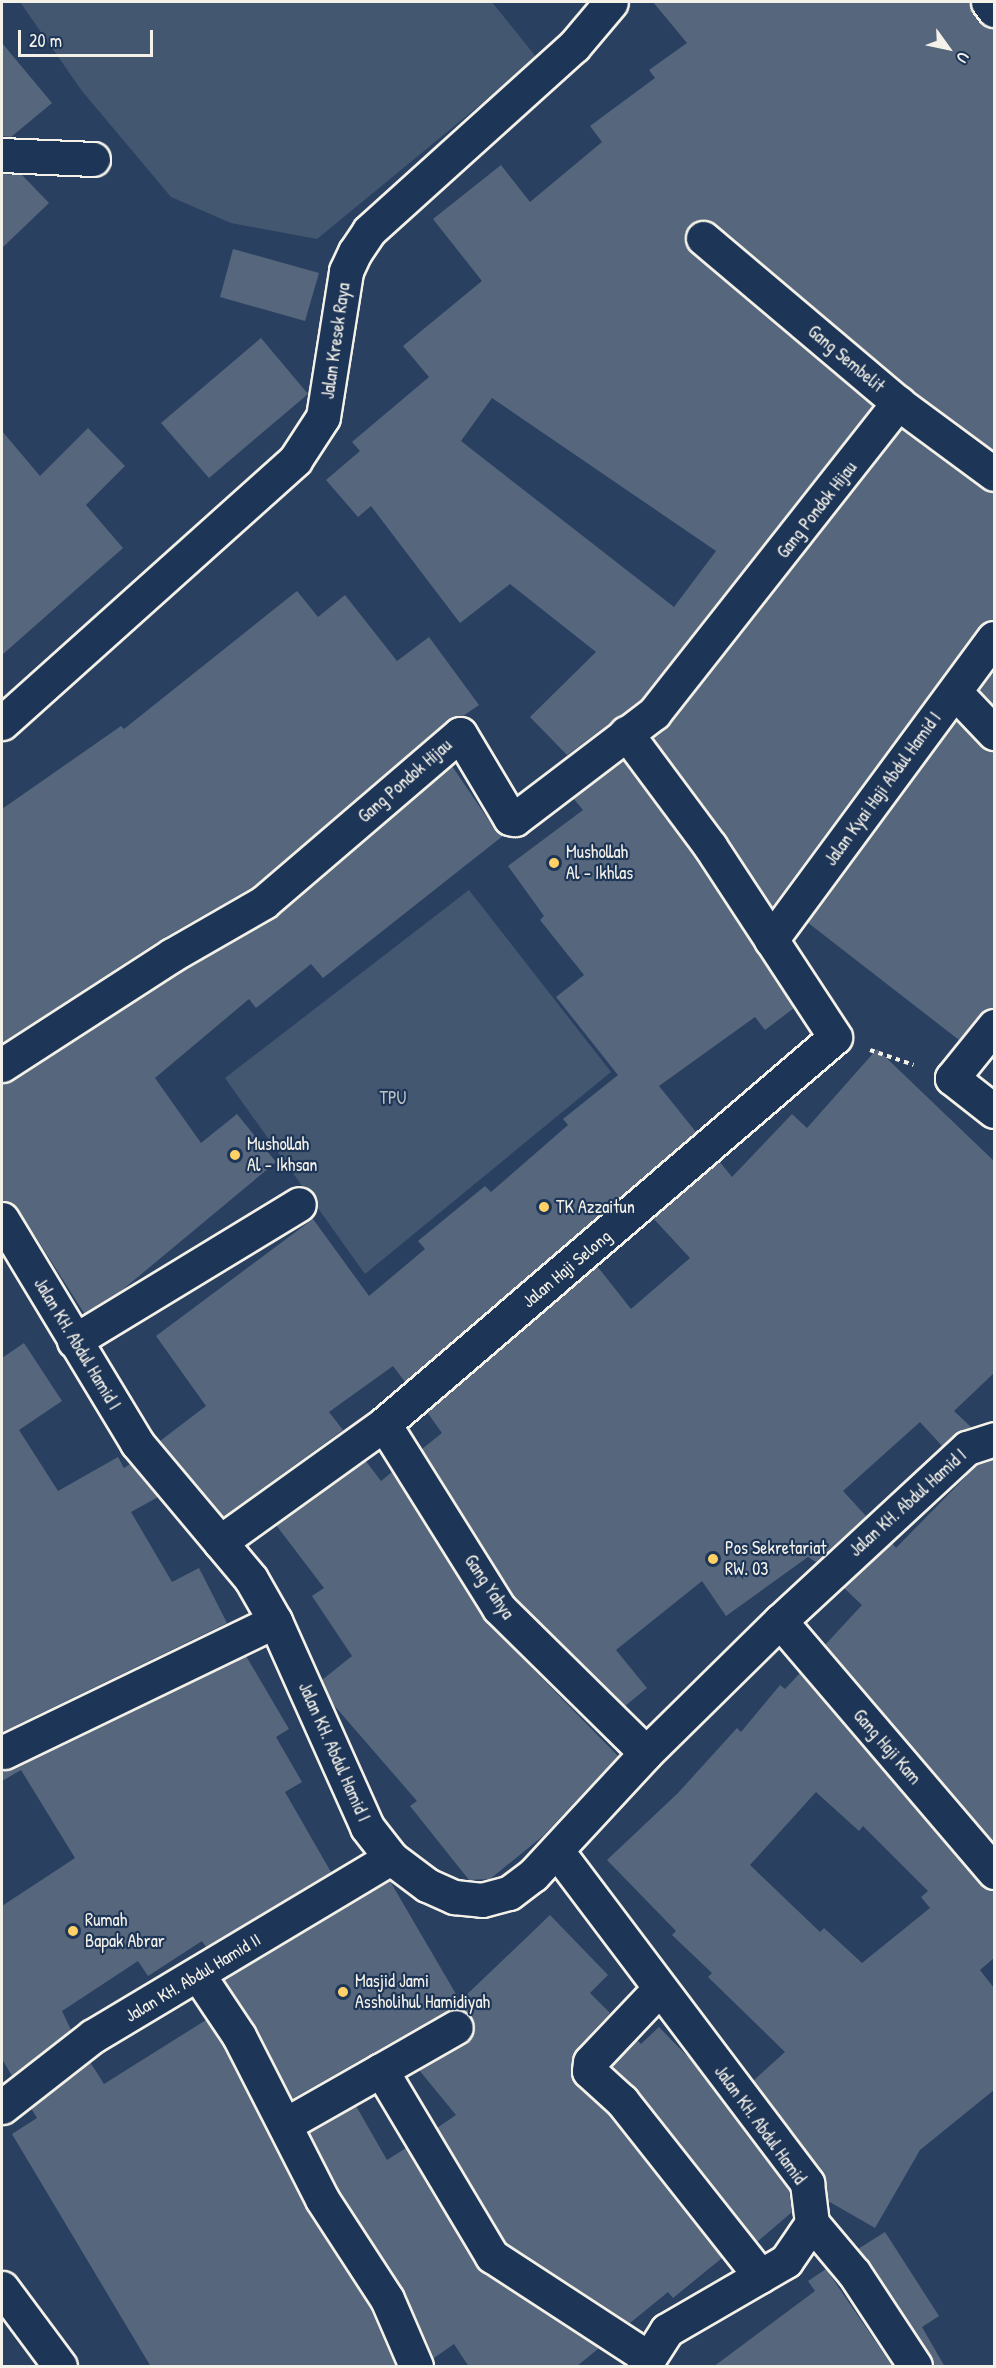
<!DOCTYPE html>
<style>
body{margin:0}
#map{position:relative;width:996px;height:2368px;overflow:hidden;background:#2a4060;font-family:"Patrick Hand",sans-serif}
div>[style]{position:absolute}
.green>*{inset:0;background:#445771}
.building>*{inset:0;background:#56677d}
.path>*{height:4px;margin-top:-2px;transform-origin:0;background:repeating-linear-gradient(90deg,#f4f1e8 0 4.5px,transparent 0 9px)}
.roads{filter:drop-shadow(2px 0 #f4f1e8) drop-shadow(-2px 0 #f4f1e8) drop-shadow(0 2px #f4f1e8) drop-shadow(0 -2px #f4f1e8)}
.minor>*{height:33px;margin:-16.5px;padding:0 16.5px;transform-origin:16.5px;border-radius:16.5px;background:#1d3557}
.dots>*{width:16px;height:16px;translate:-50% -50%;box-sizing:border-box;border:3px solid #1d3557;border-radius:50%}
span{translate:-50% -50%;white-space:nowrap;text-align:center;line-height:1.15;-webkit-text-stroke:4.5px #1d3557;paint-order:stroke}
.street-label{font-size:18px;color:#f4f1e8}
.poi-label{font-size:18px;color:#f4f1e8}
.left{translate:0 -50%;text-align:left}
.park-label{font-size:18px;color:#bfc3c4}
.frame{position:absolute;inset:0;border:3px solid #f4f1e8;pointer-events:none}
.north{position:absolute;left:918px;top:18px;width:60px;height:60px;-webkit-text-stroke:4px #1d3557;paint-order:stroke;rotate:123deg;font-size:16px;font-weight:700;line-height:24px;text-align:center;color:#f4f1e8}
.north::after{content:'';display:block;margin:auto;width:21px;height:27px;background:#f4f1e8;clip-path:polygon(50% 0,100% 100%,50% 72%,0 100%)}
.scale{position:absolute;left:18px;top:30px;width:135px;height:27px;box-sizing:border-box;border:3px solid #f4f1e8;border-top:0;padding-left:8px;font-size:18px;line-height:21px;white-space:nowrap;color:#f4f1e8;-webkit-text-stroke:4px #1d3557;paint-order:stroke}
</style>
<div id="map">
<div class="green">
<i style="clip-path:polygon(20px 2px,492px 2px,537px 58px,317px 239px,231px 223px,171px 197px,82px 91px)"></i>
<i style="clip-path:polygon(469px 890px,611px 1072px,365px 1274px,225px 1078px)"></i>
</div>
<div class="building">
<i style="clip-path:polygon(evenodd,653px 2px,970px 2px,979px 21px,994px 28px,994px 451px,910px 388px,715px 224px,706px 220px,689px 225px,685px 235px,691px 252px,872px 406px,641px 700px,567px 755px,530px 717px,596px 652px,510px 584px,460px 623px,371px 506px,358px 517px,326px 480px,360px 451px,352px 442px,429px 377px,403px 346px,482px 281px,433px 219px,501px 165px,530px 202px,602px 142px,590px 126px,655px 78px,649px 70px,687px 43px,653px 2px,492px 398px,716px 551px,674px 607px,461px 441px,492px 398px)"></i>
<i style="clip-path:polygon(2px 43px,52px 103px,11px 137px,2px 136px)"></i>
<i style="clip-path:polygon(2px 174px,22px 175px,49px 203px,2px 248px)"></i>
<i style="clip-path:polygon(233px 249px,319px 273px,305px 321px,220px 297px)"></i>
<i style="clip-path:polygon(261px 338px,308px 394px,209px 478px,161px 423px)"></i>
<i style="clip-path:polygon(88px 428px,125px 466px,86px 505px,123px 548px,2px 655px,2px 431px,40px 476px)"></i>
<i style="clip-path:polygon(901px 429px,983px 489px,994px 492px,994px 620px,979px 627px,772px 907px,653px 738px,669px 725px)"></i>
<i style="clip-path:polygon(297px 591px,318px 617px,345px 595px,397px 661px,429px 637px,479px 705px,463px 716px,448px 720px,253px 887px,162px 939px,2px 1043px,2px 809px,121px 726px,124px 729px)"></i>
<i style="clip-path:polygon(994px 669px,994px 706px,979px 690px)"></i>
<i style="clip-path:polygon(956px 721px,981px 746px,994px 751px,994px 1008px,980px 1014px,959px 1040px,807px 922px)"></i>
<i style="clip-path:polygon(623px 760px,695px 857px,794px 1008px,765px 1030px,755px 1017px,659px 1086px,696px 1132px,405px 1382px,393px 1366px,329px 1412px,343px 1430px,223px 1517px,160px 1441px,206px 1406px,156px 1336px,313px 1219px,369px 1296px,425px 1249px,418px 1241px,485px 1186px,491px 1192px,568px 1125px,563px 1119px,618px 1075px,556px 997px,584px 975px,540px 920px,544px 916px,508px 866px,583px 810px,573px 798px)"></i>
<i style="clip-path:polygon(452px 766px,494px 828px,504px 835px,323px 978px,311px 964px,256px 1008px,249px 999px,155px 1078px,201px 1143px,237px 1114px,276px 1162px,121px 1291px,84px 1313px,18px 1209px,2px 1200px,2px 1083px,12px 1081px,182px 971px,274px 918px)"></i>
<i style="clip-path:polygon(877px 1049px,994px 1161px,994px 1373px,954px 1411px,971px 1427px,942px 1446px,920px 1422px,843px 1491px,866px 1516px,816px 1562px,808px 1557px,726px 1616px,702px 1581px,616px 1650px,647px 1688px,625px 1706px,514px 1596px,422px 1449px,442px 1433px,427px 1412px,597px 1266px,631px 1309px,690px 1258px,653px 1218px,719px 1161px,732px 1177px,792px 1114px,807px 1128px)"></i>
<i style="clip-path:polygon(24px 1343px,62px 1401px,19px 1430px,58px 1491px,118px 1457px,124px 1468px,130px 1464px,158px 1497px,131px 1512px,172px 1582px,199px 1568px,227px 1623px,2px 1732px,2px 1358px)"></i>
<i style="clip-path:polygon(994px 1459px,994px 1844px,825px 1645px,862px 1605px,844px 1588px,892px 1543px,896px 1548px,977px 1465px)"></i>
<i style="clip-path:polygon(365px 1460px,381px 1481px,392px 1472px,486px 1621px,618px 1756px,543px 1836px,490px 1879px,469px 1880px,410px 1806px,417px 1801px,332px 1703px,322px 1680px,352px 1656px,312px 1596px,324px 1588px,276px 1525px)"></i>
<i style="clip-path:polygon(246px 1656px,289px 1729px,276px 1737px,302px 1782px,285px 1792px,331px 1872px,206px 1947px,202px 1941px,148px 1976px,138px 1961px,62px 2011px,71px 2030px,12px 2076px,2px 2059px,2px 1906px,75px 1858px,21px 1770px,2px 1781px,2px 1770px,12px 1769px)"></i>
<i style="clip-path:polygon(evenodd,800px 1673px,980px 1884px,994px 1890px,994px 1958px,980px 1970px,994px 1988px,994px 2090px,920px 2150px,875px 2228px,828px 2201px,822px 2172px,753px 2081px,785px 2052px,708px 1977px,712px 1973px,672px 1935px,676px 1931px,607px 1860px,678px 1793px,737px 1728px,741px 1732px,780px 1685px,785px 1689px,800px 1673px,816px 1792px,859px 1831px,863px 1826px,928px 1891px,921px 1897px,930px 1908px,862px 1963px,824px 1928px,820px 1932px,750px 1865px,816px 1792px)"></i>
<i style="clip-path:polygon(390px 1881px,460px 2001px,550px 1915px,608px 1975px,590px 1993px,610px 2013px,576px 2050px,571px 2077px,608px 2114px,722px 2258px,673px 2298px,668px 2292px,630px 2323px,506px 2243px,437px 2128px,456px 2115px,419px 2070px,472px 2037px,475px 2026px,465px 2011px,447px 2011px,292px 2099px,256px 2027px,224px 1980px)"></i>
<i style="clip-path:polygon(206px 2020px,223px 2045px,306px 2209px,370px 2308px,396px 2367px,151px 2367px,12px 2134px,37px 2118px,31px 2108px,90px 2062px,104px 2084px)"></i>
<i style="clip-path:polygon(659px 2027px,691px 2060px,789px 2190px,792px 2212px,757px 2242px,637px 2089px,612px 2066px,637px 2040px,641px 2044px)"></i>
<i style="clip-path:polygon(356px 2106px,387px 2160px,406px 2148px,481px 2271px,599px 2348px,576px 2367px,469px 2367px,454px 2344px,434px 2358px,403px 2289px,338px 2190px,309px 2132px)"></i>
<i style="clip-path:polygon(885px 2232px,939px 2316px,922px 2327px,945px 2367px,933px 2367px,931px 2356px,858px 2249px)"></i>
<i style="clip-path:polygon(826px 2269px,893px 2367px,713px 2367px,815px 2291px,808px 2281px)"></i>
</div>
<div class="path">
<i style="left:870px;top:1050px;width:46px;rotate:18.8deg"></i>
</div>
<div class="roads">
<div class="minor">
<i style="left:988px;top:2px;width:10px;rotate:53deg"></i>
<i style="left:2px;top:155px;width:91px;rotate:2.5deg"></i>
<i style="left:703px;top:238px;width:255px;rotate:40.2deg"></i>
<i style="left:898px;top:403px;width:119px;rotate:36.5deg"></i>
<i style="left:955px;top:692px;width:57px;rotate:46.4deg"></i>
<i style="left:2px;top:723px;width:394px;rotate:-41.9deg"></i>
<i style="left:295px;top:460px;width:51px;rotate:-56.9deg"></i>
<i style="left:323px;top:417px;width:148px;rotate:-81deg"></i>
<i style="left:346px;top:271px;width:21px;rotate:-65deg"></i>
<i style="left:355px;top:252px;width:25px;rotate:-56deg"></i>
<i style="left:369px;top:231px;width:276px;rotate:-42.1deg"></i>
<i style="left:574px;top:46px;width:57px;rotate:-49.9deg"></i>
<i style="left:771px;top:940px;width:375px;rotate:-53.6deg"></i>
<i style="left:994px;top:1026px;width:67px;rotate:128.9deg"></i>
<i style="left:952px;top:1078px;width:53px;rotate:38.2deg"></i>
<i style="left:2px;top:1065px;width:202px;rotate:-32.9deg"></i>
<i style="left:172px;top:955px;width:106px;rotate:-29.9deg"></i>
<i style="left:264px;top:902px;width:258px;rotate:-40.6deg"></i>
<i style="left:460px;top:734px;width:98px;rotate:59.2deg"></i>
<i style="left:510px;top:818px;width:5px;rotate:11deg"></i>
<i style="left:515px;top:819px;width:175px;rotate:-37.3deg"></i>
<i style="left:654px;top:713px;width:395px;rotate:-51.8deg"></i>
<i style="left:2px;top:1219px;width:262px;rotate:58.9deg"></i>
<i style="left:137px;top:1443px;width:177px;rotate:50deg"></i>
<i style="left:251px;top:1579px;width:48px;rotate:60.3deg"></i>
<i style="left:275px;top:1621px;width:226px;rotate:65.9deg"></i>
<i style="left:367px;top:1827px;width:39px;rotate:52deg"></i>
<i style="left:391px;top:1858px;width:45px;rotate:36.9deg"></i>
<i style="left:427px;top:1885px;width:30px;rotate:24deg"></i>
<i style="left:454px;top:1897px;width:28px;rotate:6deg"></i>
<i style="left:482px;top:1900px;width:28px;rotate:-15deg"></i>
<i style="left:509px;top:1893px;width:30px;rotate:-37deg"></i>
<i style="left:533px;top:1875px;width:166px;rotate:-47.2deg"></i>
<i style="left:646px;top:1753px;width:188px;rotate:-44.6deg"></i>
<i style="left:780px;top:1621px;width:255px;rotate:-42.8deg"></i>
<i style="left:967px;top:1448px;width:28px;rotate:-18deg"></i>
<i style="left:74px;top:1341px;width:263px;rotate:-31.3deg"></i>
<i style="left:384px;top:1424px;width:217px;rotate:58deg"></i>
<i style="left:499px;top:1608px;width:206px;rotate:44.6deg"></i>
<i style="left:220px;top:1542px;width:202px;rotate:-35.7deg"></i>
<i style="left:384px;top:1424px;width:594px;rotate:-40.63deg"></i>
<i style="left:835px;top:1037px;width:228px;rotate:-123.2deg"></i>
<i style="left:710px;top:846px;width:141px;rotate:-126.6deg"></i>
<i style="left:780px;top:1621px;width:330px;rotate:49.5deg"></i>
<i style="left:4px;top:1752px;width:301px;rotate:-25.8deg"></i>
<i style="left:557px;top:1851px;width:416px;rotate:53deg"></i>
<i style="left:807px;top:2183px;width:40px;rotate:82.9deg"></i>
<i style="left:812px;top:2223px;width:46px;rotate:124.4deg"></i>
<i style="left:786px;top:2261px;width:138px;rotate:149.9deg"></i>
<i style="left:667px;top:2330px;width:43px;rotate:122.6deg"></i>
<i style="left:199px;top:1976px;width:72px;rotate:56.3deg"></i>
<i style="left:239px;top:2036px;width:183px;rotate:63deg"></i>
<i style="left:322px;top:2199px;width:119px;rotate:57deg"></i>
<i style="left:387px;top:2299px;width:73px;rotate:66.6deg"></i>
<i style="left:659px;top:1989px;width:100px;rotate:133.4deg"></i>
<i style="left:590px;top:2062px;width:9px;rotate:96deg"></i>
<i style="left:589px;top:2071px;width:45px;rotate:42.3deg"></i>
<i style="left:622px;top:2101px;width:223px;rotate:51.7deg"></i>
<i style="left:381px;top:2070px;width:86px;rotate:-29.8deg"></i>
<i style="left:2px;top:2107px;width:115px;rotate:-38deg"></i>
<i style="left:93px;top:2036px;width:347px;rotate:-30.9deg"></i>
<i style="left:286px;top:2124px;width:109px;rotate:-29.6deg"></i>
<i style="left:381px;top:2070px;width:217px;rotate:59.2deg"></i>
<i style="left:492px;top:2256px;width:185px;rotate:33.1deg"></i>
<i style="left:812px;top:2223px;width:65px;rotate:50deg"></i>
<i style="left:854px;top:2273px;width:111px;rotate:56.7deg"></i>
<i style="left:2px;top:2288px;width:97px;rotate:53.4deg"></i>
</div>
</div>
<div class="dots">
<i style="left:554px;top:863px;background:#ffd166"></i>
<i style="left:235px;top:1155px;background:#ffd166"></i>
<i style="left:544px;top:1207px;background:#ffd166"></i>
<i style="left:713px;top:1559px;background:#ffd166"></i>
<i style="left:73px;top:1931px;background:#ffd166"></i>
<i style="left:343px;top:1992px;background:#ffd166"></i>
</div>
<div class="street-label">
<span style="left:336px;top:341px;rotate:-82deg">Jalan Kresek Raya</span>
<span style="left:846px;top:359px;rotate:40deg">Gang Sembelit</span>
<span style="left:817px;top:510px;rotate:-52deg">Gang Pondok Hijau</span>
<span style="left:405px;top:781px;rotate:-41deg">Gang Pondok Hijau</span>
<span style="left:883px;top:789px;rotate:-54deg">Jalan Kyai Haji Abdul Hamid I</span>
<span style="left:567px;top:1269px;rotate:-40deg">Jalan Haji Selong</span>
<span style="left:77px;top:1344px;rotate:59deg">Jalan KH. Abdul Hamid I</span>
<span style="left:908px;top:1503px;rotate:-42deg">Jalan KH. Abdul Hamid I</span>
<span style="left:489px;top:1587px;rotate:56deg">Gang Yahya</span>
<span style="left:887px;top:1747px;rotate:49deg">Gang Haji Kam</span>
<span style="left:334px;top:1752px;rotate:66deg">Jalan KH. Abdul Hamid I</span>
<span style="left:193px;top:1978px;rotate:-31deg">Jalan KH. Abdul Hamid II</span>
<span style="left:760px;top:2125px;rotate:54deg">Jalan KH. Abdul Hamid</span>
</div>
<div class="poi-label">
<span class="left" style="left:566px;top:863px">Mushollah<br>Al - Ikhlas</span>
<span class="left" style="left:247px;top:1155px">Mushollah<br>Al - Ikhsan</span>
<span class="left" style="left:556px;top:1207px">TK Azzaitun</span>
<span class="left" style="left:725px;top:1559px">Pos Sekretariat<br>RW. 03</span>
<span class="left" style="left:85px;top:1931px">Rumah<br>Bapak Abrar</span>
<span class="left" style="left:355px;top:1992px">Masjid Jami<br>Assholihul Hamidiyah</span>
</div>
<div class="park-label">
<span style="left:393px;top:1098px">TPU</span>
</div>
<div class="frame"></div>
<div class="north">U</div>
<div class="scale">20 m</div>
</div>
